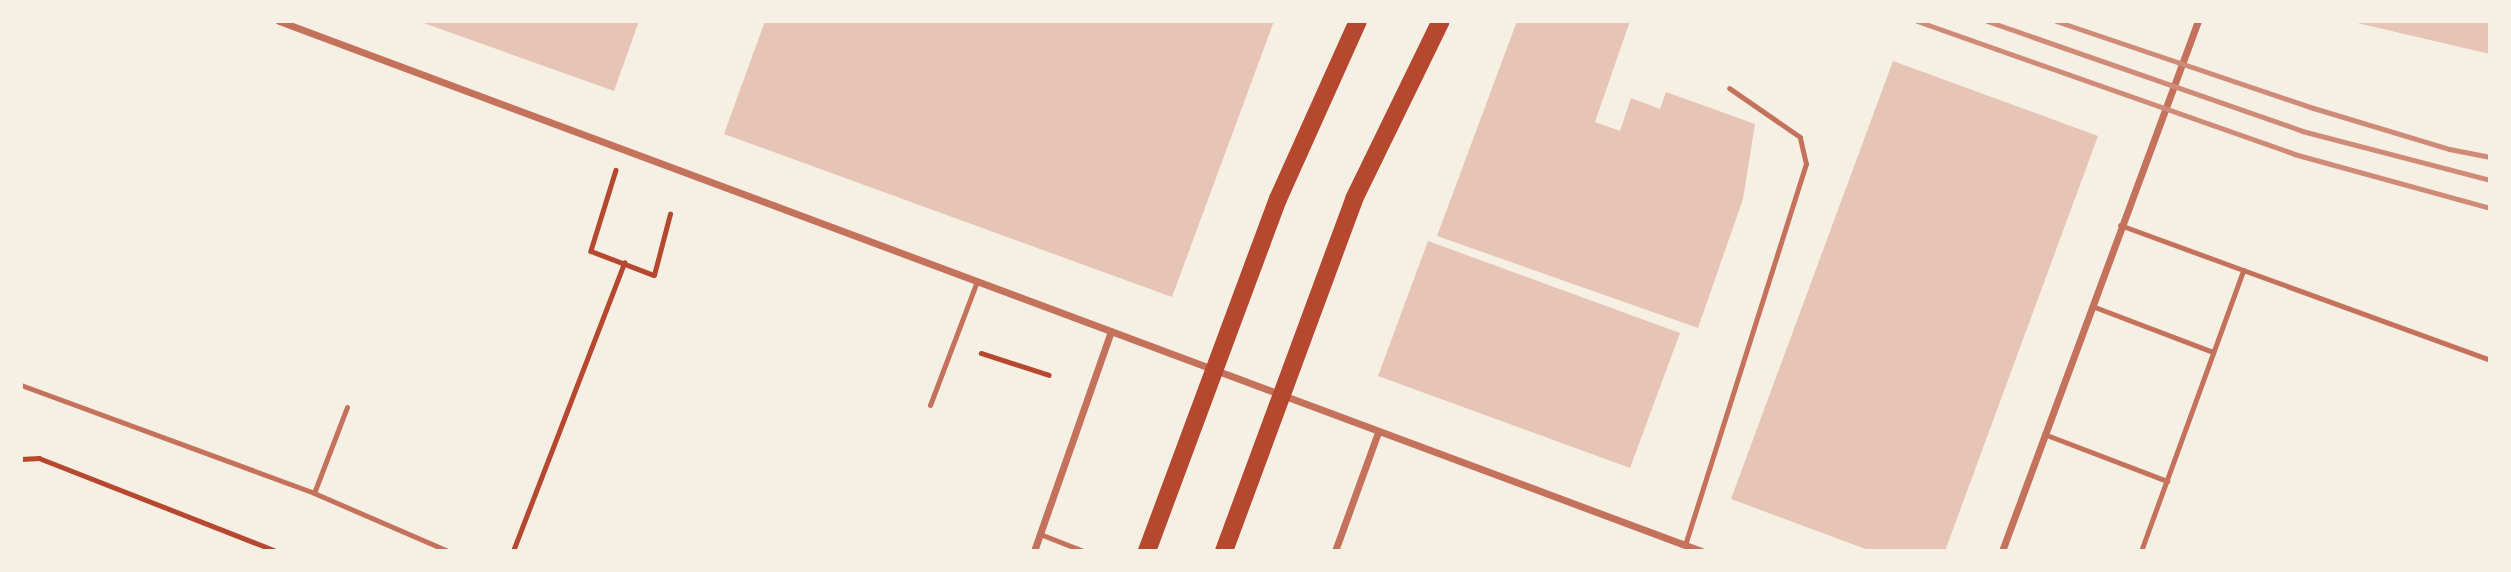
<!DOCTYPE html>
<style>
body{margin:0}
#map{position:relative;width:2511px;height:572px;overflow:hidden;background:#f6efe4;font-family:"Golos Text",sans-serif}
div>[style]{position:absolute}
.building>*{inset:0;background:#e6c5b7}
.path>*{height:4.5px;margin:-2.25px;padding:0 2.25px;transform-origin:2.25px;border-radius:2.25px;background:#b5482f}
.service>*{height:5px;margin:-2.5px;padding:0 2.5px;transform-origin:2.5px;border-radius:2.5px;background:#c5725c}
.minor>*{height:7px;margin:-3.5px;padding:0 3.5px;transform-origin:3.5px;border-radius:3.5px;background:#c5725c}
.primary>*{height:18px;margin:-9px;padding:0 9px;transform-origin:9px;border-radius:9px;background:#b5482f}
.rail>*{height:5px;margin:-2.5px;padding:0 2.5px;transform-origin:2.5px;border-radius:2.5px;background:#cf8b77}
span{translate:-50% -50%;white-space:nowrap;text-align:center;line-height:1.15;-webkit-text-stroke:7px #f6efe4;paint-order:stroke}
.frame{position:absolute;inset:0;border:23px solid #f6efe4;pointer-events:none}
</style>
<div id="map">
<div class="building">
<i style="clip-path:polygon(418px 21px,639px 21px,614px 91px)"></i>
<i style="clip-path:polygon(765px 21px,1274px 21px,1172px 297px,724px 134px)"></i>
<i style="clip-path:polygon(1517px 21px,1630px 21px,1595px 122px,1620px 131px,1631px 98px,1660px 109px,1666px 92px,1755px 124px,1743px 199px,1698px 328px,1437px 236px)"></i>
<i style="clip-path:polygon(2353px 21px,2490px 21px,2490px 54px,2353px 22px)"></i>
<i style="clip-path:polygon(1893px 61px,2098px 136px,1945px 551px,1871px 551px,1731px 499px)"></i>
<i style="clip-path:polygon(1428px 241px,1680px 333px,1630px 468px,1378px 376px)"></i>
</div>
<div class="path">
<i style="left:616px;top:170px;width:85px;rotate:107.2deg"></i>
<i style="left:591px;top:251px;width:67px;rotate:20.9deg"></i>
<i style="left:654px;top:275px;width:63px;rotate:-75.3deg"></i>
<i style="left:981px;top:353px;width:71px;rotate:17.9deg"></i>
<i style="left:21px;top:459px;width:18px;rotate:-3deg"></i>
<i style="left:39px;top:458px;width:255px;rotate:21.4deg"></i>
<i style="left:513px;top:551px;width:309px;rotate:-68.9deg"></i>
</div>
<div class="service">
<i style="left:2120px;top:225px;width:131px;rotate:20.1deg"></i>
<i style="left:2092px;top:306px;width:129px;rotate:20.8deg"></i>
<i style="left:21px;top:385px;width:312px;rotate:20.2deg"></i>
<i style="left:314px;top:493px;width:146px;rotate:23.4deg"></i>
<i style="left:930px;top:405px;width:133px;rotate:-69.2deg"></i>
<i style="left:2044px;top:434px;width:132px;rotate:20.9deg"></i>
<i style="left:314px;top:493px;width:92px;rotate:-69deg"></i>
<i style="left:1040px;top:534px;width:46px;rotate:21.6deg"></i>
<i style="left:1685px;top:545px;width:400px;rotate:-72.4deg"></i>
<i style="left:1806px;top:164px;width:28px;rotate:-103deg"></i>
<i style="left:1800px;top:137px;width:86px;rotate:-145.4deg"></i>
<i style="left:2141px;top:551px;width:299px;rotate:-70deg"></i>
<i style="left:2243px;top:270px;width:263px;rotate:20deg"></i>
</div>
<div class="minor">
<i style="left:279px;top:21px;width:1518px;rotate:20.44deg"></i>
<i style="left:1034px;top:551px;width:233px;rotate:-70.7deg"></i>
<i style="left:1335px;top:551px;width:127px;rotate:-70.1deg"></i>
<i style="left:2002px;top:551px;width:565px;rotate:-69.71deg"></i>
</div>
<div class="primary">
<i style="left:1147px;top:551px;width:376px;rotate:-69.6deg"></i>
<i style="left:1278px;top:199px;width:195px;rotate:-65.8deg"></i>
<i style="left:1224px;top:551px;width:375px;rotate:-69.7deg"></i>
<i style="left:1354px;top:199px;width:198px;rotate:-64deg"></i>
</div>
<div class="rail">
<i style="left:1917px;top:21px;width:400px;rotate:19.4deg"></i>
<i style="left:2294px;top:154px;width:203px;rotate:15.4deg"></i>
<i style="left:1987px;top:21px;width:334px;rotate:19.2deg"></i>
<i style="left:2302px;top:131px;width:194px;rotate:14.6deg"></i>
<i style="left:2056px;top:21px;width:268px;rotate:18.7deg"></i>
<i style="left:2310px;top:107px;width:145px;rotate:16.8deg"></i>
<i style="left:2449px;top:149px;width:42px;rotate:11deg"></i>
</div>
<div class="frame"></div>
</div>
